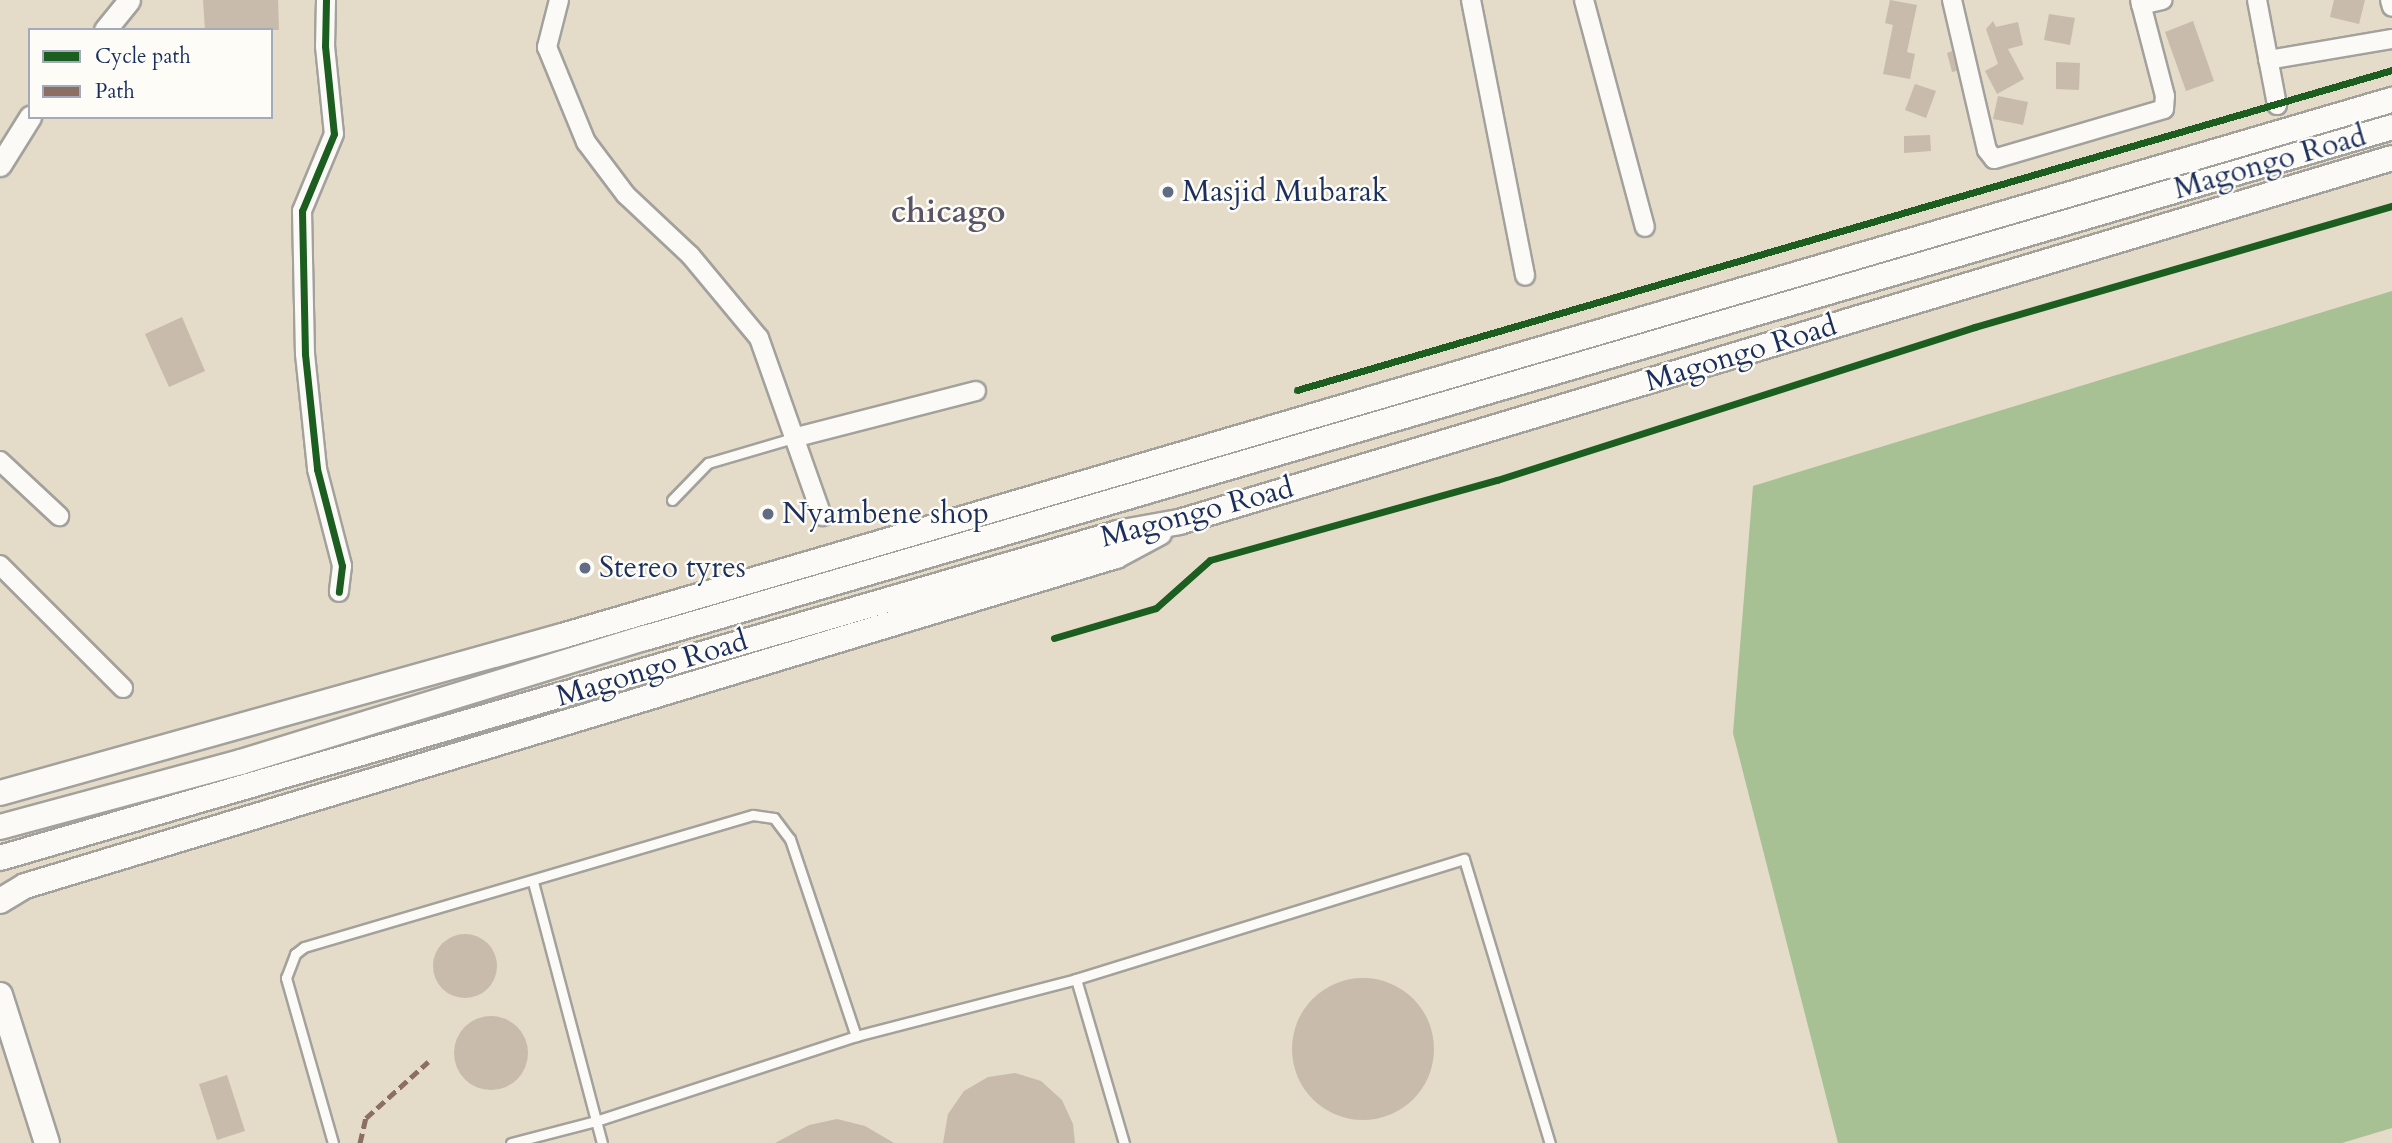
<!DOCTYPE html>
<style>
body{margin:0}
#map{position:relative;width:2392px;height:1143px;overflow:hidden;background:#e4dbc9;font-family:Cardo,serif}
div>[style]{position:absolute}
.forest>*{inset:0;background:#a8c194}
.building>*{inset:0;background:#c8bbac}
.round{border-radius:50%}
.roads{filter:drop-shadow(2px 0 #a3a19c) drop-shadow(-2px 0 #a3a19c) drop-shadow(0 2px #a3a19c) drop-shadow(0 -2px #a3a19c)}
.service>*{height:9px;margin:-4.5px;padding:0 4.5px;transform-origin:4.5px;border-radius:4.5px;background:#fbfaf7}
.minor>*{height:18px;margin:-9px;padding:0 9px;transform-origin:9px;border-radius:9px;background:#fbfaf7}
.tertiary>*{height:21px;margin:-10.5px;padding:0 10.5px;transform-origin:10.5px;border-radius:10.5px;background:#fbfaf7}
.secondary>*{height:24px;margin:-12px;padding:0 12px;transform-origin:12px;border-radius:12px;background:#fbfaf7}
.quiet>*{height:5px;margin-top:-2.5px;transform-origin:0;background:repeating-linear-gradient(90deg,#8d6e63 0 10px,transparent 0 15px)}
.cycleway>*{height:7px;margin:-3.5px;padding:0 3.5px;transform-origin:3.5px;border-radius:3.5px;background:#1b5e20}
.dots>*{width:19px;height:19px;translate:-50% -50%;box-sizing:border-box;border:4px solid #fdfcf7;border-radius:50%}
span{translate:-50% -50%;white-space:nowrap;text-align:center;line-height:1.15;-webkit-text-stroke:5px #fdfcf7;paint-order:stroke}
.street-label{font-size:30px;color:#1b2f5e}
.poi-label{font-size:30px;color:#1b2f5e}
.left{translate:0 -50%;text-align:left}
.neighbourhood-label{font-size:32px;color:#595567;font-weight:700}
.legend{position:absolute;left:28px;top:28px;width:245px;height:91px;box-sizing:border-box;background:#fdfcf7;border:2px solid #a3aaba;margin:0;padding:9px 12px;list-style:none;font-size:21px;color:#1b2f5e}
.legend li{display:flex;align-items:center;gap:14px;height:35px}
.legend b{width:35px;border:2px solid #a3aaba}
</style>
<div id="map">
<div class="forest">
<i style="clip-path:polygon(2392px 291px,2392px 1128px,2342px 1143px,1838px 1143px,1733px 733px,1753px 486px)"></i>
</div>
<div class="building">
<i style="clip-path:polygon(203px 0,278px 0,279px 30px,205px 30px)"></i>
<i style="clip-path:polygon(1890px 0,1917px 5px,1907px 52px,1915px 54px,1910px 79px,1883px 74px,1893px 25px,1885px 23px)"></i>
<i style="clip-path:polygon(2334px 0,2365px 0,2359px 24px,2330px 17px)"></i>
<i style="clip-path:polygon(2049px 14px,2075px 18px,2070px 45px,2044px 40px)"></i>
<i style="clip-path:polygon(1993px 21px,1996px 27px,2018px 22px,2023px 45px,2008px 49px,2024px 79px,1997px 94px,1985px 71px,1998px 64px,1986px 29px)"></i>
<i style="clip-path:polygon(2193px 21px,2214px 81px,2186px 91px,2165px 32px)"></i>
<i style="clip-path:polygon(1952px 51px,1957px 71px,1952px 72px,1947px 53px)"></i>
<i style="clip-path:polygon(2056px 62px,2080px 63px,2079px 90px,2056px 89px)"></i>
<i style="clip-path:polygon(1915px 84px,1936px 91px,1926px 118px,1905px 110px)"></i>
<i style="clip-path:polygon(1998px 96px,2028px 102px,2023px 125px,1993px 119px)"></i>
<i style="clip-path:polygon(1930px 135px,1931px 151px,1904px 153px,1904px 136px)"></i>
<i style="clip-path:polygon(182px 317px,205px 371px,169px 387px,145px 334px)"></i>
<i class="round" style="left:433px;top:934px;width:64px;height:64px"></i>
<i class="round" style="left:1292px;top:978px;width:142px;height:142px"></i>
<i class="round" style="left:454px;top:1016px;width:74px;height:74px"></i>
<i style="clip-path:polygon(1015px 1073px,1041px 1081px,1062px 1100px,1073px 1124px,1075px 1143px,943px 1143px,948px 1114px,964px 1091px,988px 1077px)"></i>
<i style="clip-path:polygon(227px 1075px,245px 1131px,217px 1140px,199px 1084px)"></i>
<i style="clip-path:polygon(837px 1119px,865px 1126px,894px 1143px,775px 1143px,809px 1125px)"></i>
</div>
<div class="roads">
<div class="service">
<i style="left:672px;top:500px;width:52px;rotate:-45.8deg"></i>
<i style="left:708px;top:463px;width:89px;rotate:-16.4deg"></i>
<i style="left:533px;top:882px;width:270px;rotate:75.2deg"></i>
<i style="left:1076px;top:979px;width:171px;rotate:73.7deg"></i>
<i style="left:333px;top:1143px;width:172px;rotate:-105.9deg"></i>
<i style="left:286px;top:978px;width:26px;rotate:-69deg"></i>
<i style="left:295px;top:954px;width:11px;rotate:-38deg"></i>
<i style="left:304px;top:947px;width:468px;rotate:-16.4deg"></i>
<i style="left:753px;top:815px;width:21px;rotate:8deg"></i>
<i style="left:774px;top:818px;width:26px;rotate:53deg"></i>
<i style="left:790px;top:839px;width:208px;rotate:71.5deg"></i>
<i style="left:511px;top:1143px;width:88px;rotate:-14.5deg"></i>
<i style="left:596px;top:1121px;width:274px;rotate:-18.1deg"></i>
<i style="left:856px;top:1036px;width:227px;rotate:-14.5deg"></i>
<i style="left:1076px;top:979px;width:406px;rotate:-17.2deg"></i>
<i style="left:1464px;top:859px;width:297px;rotate:73.2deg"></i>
</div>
<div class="minor">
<i style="left:326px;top:0;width:46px;rotate:91.2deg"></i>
<i style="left:325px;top:46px;width:88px;rotate:84.2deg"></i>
<i style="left:334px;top:134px;width:83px;rotate:112.6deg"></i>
<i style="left:302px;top:211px;width:143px;rotate:88.8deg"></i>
<i style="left:305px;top:354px;width:116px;rotate:84deg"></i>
<i style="left:317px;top:469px;width:100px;rotate:75.5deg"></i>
<i style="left:342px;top:566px;width:26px;rotate:97deg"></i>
<i style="left:559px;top:0;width:49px;rotate:104.3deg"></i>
<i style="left:547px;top:47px;width:103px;rotate:67.7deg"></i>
<i style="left:586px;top:142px;width:66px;rotate:53deg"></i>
<i style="left:626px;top:195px;width:88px;rotate:43.2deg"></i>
<i style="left:690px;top:255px;width:108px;rotate:50.3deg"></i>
<i style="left:759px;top:338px;width:189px;rotate:70.5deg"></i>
<i style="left:1471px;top:0;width:281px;rotate:78.9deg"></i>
<i style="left:1584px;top:0;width:235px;rotate:75deg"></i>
<i style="left:1952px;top:0;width:154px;rotate:76.9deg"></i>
<i style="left:1987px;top:150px;width:11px;rotate:52deg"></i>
<i style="left:1994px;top:159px;width:177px;rotate:-16.4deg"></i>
<i style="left:2164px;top:109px;width:13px;rotate:-86deg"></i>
<i style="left:2165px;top:96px;width:99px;rotate:-104.6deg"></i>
<i style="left:2257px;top:0;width:107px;rotate:79.2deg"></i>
<i style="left:2390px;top:0;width:7px;rotate:74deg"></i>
<i style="left:2141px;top:5px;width:22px;rotate:-13deg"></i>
<i style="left:2268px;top:60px;width:126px;rotate:-9.6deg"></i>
<i style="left:793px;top:438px;width:189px;rotate:-14.4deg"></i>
<i style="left:0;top:461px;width:81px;rotate:43deg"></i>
<i style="left:0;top:565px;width:174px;rotate:45deg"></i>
</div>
<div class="tertiary">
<i style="left:105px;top:30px;width:38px;rotate:-51deg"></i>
<i style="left:0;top:165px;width:57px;rotate:-58deg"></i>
</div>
<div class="secondary">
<i style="left:0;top:793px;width:584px;rotate:-15.61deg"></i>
<i style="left:562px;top:636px;width:1907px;rotate:-16.33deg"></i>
<i style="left:0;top:827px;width:250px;rotate:-15.1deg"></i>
<i style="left:241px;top:762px;width:423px;rotate:-17.1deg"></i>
<i style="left:645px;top:638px;width:1820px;rotate:-16.3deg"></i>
<i style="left:0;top:858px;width:1164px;rotate:-16.21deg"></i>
<i style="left:1118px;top:533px;width:62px;rotate:-10.2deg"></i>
<i style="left:1179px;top:522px;width:1266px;rotate:-16.7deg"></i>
<i style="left:0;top:901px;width:29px;rotate:-31deg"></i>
<i style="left:25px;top:886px;width:1140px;rotate:-16.83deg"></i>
<i style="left:1116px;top:556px;width:49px;rotate:-28.1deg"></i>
<i style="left:0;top:995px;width:155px;rotate:72.4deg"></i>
</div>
</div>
<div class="quiet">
<i style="left:360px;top:1143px;width:26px;rotate:-77deg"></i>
<i style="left:366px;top:1118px;width:84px;rotate:-42.1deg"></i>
</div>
<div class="cycleway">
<i style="left:326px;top:0;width:46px;rotate:91.2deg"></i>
<i style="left:325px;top:46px;width:88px;rotate:84.2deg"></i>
<i style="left:334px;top:134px;width:83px;rotate:112.6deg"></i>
<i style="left:302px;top:211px;width:143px;rotate:88.8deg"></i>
<i style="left:305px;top:354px;width:116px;rotate:84deg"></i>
<i style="left:317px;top:469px;width:100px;rotate:75.5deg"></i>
<i style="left:342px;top:566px;width:26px;rotate:97deg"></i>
<i style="left:1297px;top:390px;width:1141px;rotate:-16.29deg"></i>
<i style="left:1054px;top:638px;width:106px;rotate:-16.4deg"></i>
<i style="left:1156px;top:608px;width:72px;rotate:-41.6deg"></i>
<i style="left:1210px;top:560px;width:298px;rotate:-15.6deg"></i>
<i style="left:1497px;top:480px;width:502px;rotate:-17.75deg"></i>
<i style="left:1975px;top:327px;width:434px;rotate:-16.2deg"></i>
</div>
<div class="dots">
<i style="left:1168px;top:192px;background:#616b83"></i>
<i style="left:768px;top:514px;background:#616b83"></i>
<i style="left:585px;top:568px;background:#616b83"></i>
</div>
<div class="street-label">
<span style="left:2270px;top:163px;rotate:-16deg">Magongo Road</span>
<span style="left:1741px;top:354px;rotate:-17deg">Magongo Road</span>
<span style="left:1197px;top:513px;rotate:-15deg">Magongo Road</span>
<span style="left:652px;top:669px;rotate:-17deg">Magongo Road</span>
</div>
<div class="poi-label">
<span class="left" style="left:1182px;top:192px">Masjid Mubarak</span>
<span class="left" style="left:782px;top:514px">Nyambene shop</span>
<span class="left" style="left:599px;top:568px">Stereo tyres</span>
</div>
<div class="neighbourhood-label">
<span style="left:948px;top:212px">chicago</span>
</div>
<ul class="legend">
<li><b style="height:9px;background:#1b5e20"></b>Cycle path</li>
<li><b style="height:9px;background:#8d6e63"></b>Path</li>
</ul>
</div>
